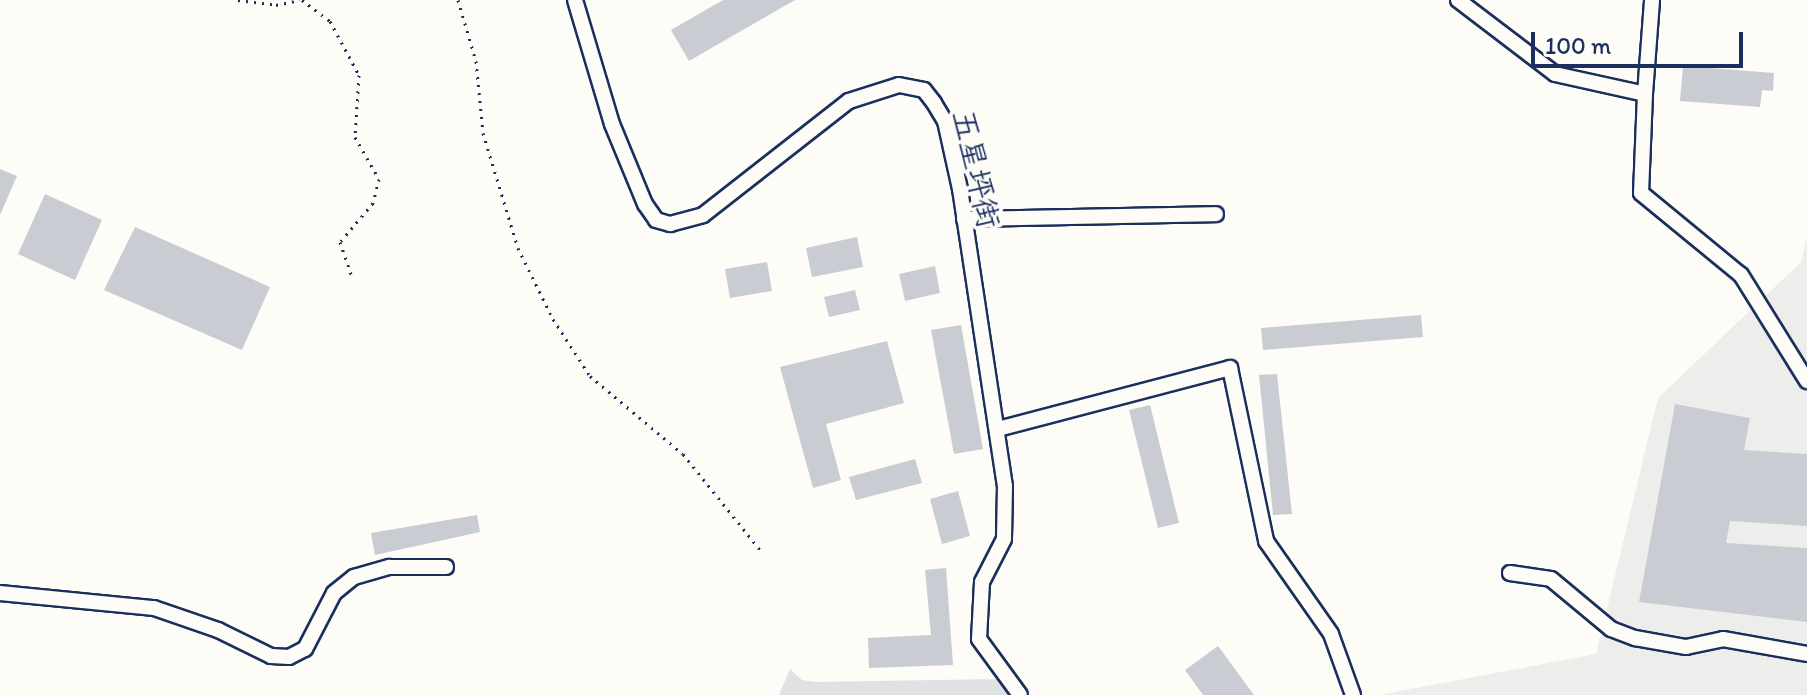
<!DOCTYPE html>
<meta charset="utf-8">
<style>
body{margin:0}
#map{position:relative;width:1807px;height:695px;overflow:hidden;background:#fdfcf7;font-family:Itim,"LXGW WenKai TC",sans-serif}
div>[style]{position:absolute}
.built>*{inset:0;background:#edeeec}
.green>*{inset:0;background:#e0e1e3}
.building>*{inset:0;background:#c9ccd3}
.path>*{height:3px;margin-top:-1.5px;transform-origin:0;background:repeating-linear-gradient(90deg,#1b2f5e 0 2px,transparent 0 8px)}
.roads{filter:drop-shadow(2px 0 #1b2f5e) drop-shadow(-2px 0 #1b2f5e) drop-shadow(0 2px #1b2f5e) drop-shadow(0 -2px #1b2f5e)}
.minor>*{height:14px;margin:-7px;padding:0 7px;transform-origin:7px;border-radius:7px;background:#fdfcf7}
span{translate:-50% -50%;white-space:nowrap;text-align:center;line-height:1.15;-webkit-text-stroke:8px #fdfcf7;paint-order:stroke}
.street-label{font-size:30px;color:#1b2f5e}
.scale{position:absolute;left:1531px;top:32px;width:212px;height:36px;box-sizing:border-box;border:4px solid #1b2f5e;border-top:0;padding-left:10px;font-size:24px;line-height:28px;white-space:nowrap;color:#1b2f5e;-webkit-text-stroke:6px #fdfcf7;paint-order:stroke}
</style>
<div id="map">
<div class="built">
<i style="clip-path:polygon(1807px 235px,1807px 695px,1379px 695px,1596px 654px,1658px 398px,1801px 262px)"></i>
</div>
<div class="green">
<i style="clip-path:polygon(790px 669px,802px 680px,815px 682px,997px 679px,1011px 695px,779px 695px)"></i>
</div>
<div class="building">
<i style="clip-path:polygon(723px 0,795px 0,689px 61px,671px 30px)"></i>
<i style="clip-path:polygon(1683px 66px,1774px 73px,1773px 91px,1762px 90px,1760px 107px,1680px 101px)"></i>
<i style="clip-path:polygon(0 169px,17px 176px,0 215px)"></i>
<i style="clip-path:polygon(45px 194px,102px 220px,75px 280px,18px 254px)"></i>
<i style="clip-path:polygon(135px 227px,270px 287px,242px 350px,104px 290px)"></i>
<i style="clip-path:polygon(857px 237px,863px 267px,812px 277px,806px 248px)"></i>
<i style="clip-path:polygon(767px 262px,772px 291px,730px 298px,725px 269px)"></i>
<i style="clip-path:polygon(935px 266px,940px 293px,905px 301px,899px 274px)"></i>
<i style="clip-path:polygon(855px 290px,860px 310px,829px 317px,824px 297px)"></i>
<i style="clip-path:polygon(1421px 315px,1423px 337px,1263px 350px,1261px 328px)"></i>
<i style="clip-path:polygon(961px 325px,983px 449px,954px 454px,931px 330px)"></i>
<i style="clip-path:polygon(887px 341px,904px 403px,826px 424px,841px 480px,813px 488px,780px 367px)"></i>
<i style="clip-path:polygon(1277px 374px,1292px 514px,1273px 515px,1259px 375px)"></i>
<i style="clip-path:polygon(1675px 404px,1750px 418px,1744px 450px,1807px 454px,1807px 526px,1730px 521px,1726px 543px,1807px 548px,1807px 622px,1639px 602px)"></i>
<i style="clip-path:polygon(1150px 405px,1179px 523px,1158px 528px,1129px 410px)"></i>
<i style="clip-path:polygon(915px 459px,922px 483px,856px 500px,849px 477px)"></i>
<i style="clip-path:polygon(958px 491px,970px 536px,942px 544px,930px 499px)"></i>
<i style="clip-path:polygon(477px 515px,480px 532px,375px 555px,371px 533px)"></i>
<i style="clip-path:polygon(946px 568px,953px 665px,869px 668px,868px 638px,931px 635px,925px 570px)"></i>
<i style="clip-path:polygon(1218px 646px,1254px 695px,1203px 695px,1185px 670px)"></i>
</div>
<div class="path">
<i style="left:238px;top:0;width:38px;rotate:7deg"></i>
<i style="left:276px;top:5px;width:24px;rotate:-12deg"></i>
<i style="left:302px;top:0;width:35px;rotate:37deg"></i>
<i style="left:330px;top:21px;width:61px;rotate:61.8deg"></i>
<i style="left:359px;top:75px;width:62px;rotate:93.7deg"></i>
<i style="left:355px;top:137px;width:48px;rotate:60.3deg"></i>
<i style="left:379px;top:179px;width:25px;rotate:104deg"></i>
<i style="left:373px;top:203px;width:51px;rotate:130.2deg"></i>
<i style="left:340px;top:242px;width:37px;rotate:71deg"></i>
<i style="left:458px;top:0;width:64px;rotate:73.6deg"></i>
<i style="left:476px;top:61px;width:72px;rotate:84.4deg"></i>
<i style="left:483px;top:133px;width:120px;rotate:73.1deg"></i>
<i style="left:518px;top:248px;width:79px;rotate:63.8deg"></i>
<i style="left:553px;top:319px;width:68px;rotate:57deg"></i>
<i style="left:590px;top:376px;width:121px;rotate:40deg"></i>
<i style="left:683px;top:454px;width:124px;rotate:51.2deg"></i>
</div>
<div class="roads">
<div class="minor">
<i style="left:575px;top:0;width:129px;rotate:73.4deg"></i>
<i style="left:612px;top:124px;width:87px;rotate:67.6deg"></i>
<i style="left:645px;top:204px;width:19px;rotate:55deg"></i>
<i style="left:656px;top:220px;width:15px;rotate:16deg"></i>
<i style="left:670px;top:224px;width:34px;rotate:-15deg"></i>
<i style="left:703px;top:215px;width:185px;rotate:-38deg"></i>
<i style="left:849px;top:101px;width:52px;rotate:-17.7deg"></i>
<i style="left:899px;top:85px;width:25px;rotate:11deg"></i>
<i style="left:924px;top:90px;width:16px;rotate:52deg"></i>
<i style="left:934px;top:103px;width:21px;rotate:59deg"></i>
<i style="left:945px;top:121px;width:70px;rotate:77.6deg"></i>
<i style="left:960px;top:189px;width:300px;rotate:81.4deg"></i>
<i style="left:1005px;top:486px;width:53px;rotate:91.1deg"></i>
<i style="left:1004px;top:539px;width:48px;rotate:117.1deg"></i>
<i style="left:982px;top:582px;width:57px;rotate:93deg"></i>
<i style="left:979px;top:639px;width:69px;rotate:53.8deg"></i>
<i style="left:1458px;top:0;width:122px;rotate:37.3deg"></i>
<i style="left:1555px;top:74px;width:92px;rotate:12.5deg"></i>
<i style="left:1645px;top:94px;width:99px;rotate:92.3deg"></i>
<i style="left:1641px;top:193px;width:129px;rotate:39.4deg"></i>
<i style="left:1741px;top:275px;width:125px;rotate:58.1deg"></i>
<i style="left:1645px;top:94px;width:94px;rotate:-85.7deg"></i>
<i style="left:964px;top:219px;width:252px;rotate:-1.1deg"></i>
<i style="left:998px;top:429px;width:240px;rotate:-14.7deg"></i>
<i style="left:1230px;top:368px;width:177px;rotate:78.2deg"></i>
<i style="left:1266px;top:541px;width:113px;rotate:55deg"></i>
<i style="left:1331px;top:634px;width:65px;rotate:70.2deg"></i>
<i style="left:1510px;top:573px;width:41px;rotate:8.3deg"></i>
<i style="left:1551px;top:579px;width:78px;rotate:39.8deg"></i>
<i style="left:1611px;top:629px;width:26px;rotate:21deg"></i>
<i style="left:1635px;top:638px;width:52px;rotate:10deg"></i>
<i style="left:1686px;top:647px;width:38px;rotate:-12deg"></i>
<i style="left:1723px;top:639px;width:85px;rotate:10.1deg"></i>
<i style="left:0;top:593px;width:155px;rotate:5.6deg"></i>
<i style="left:154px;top:608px;width:68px;rotate:19deg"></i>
<i style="left:218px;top:630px;width:59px;rotate:26.1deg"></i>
<i style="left:271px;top:656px;width:18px;rotate:3deg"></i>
<i style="left:289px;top:657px;width:18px;rotate:-27deg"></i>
<i style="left:305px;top:649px;width:63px;rotate:-62.6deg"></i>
<i style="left:334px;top:593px;width:26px;rotate:-39deg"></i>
<i style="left:354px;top:577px;width:37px;rotate:-16deg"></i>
<i style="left:390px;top:567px;width:56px"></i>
</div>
</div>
<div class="street-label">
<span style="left:976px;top:169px;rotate:77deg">五星坪街</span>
</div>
<div class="scale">100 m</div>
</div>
